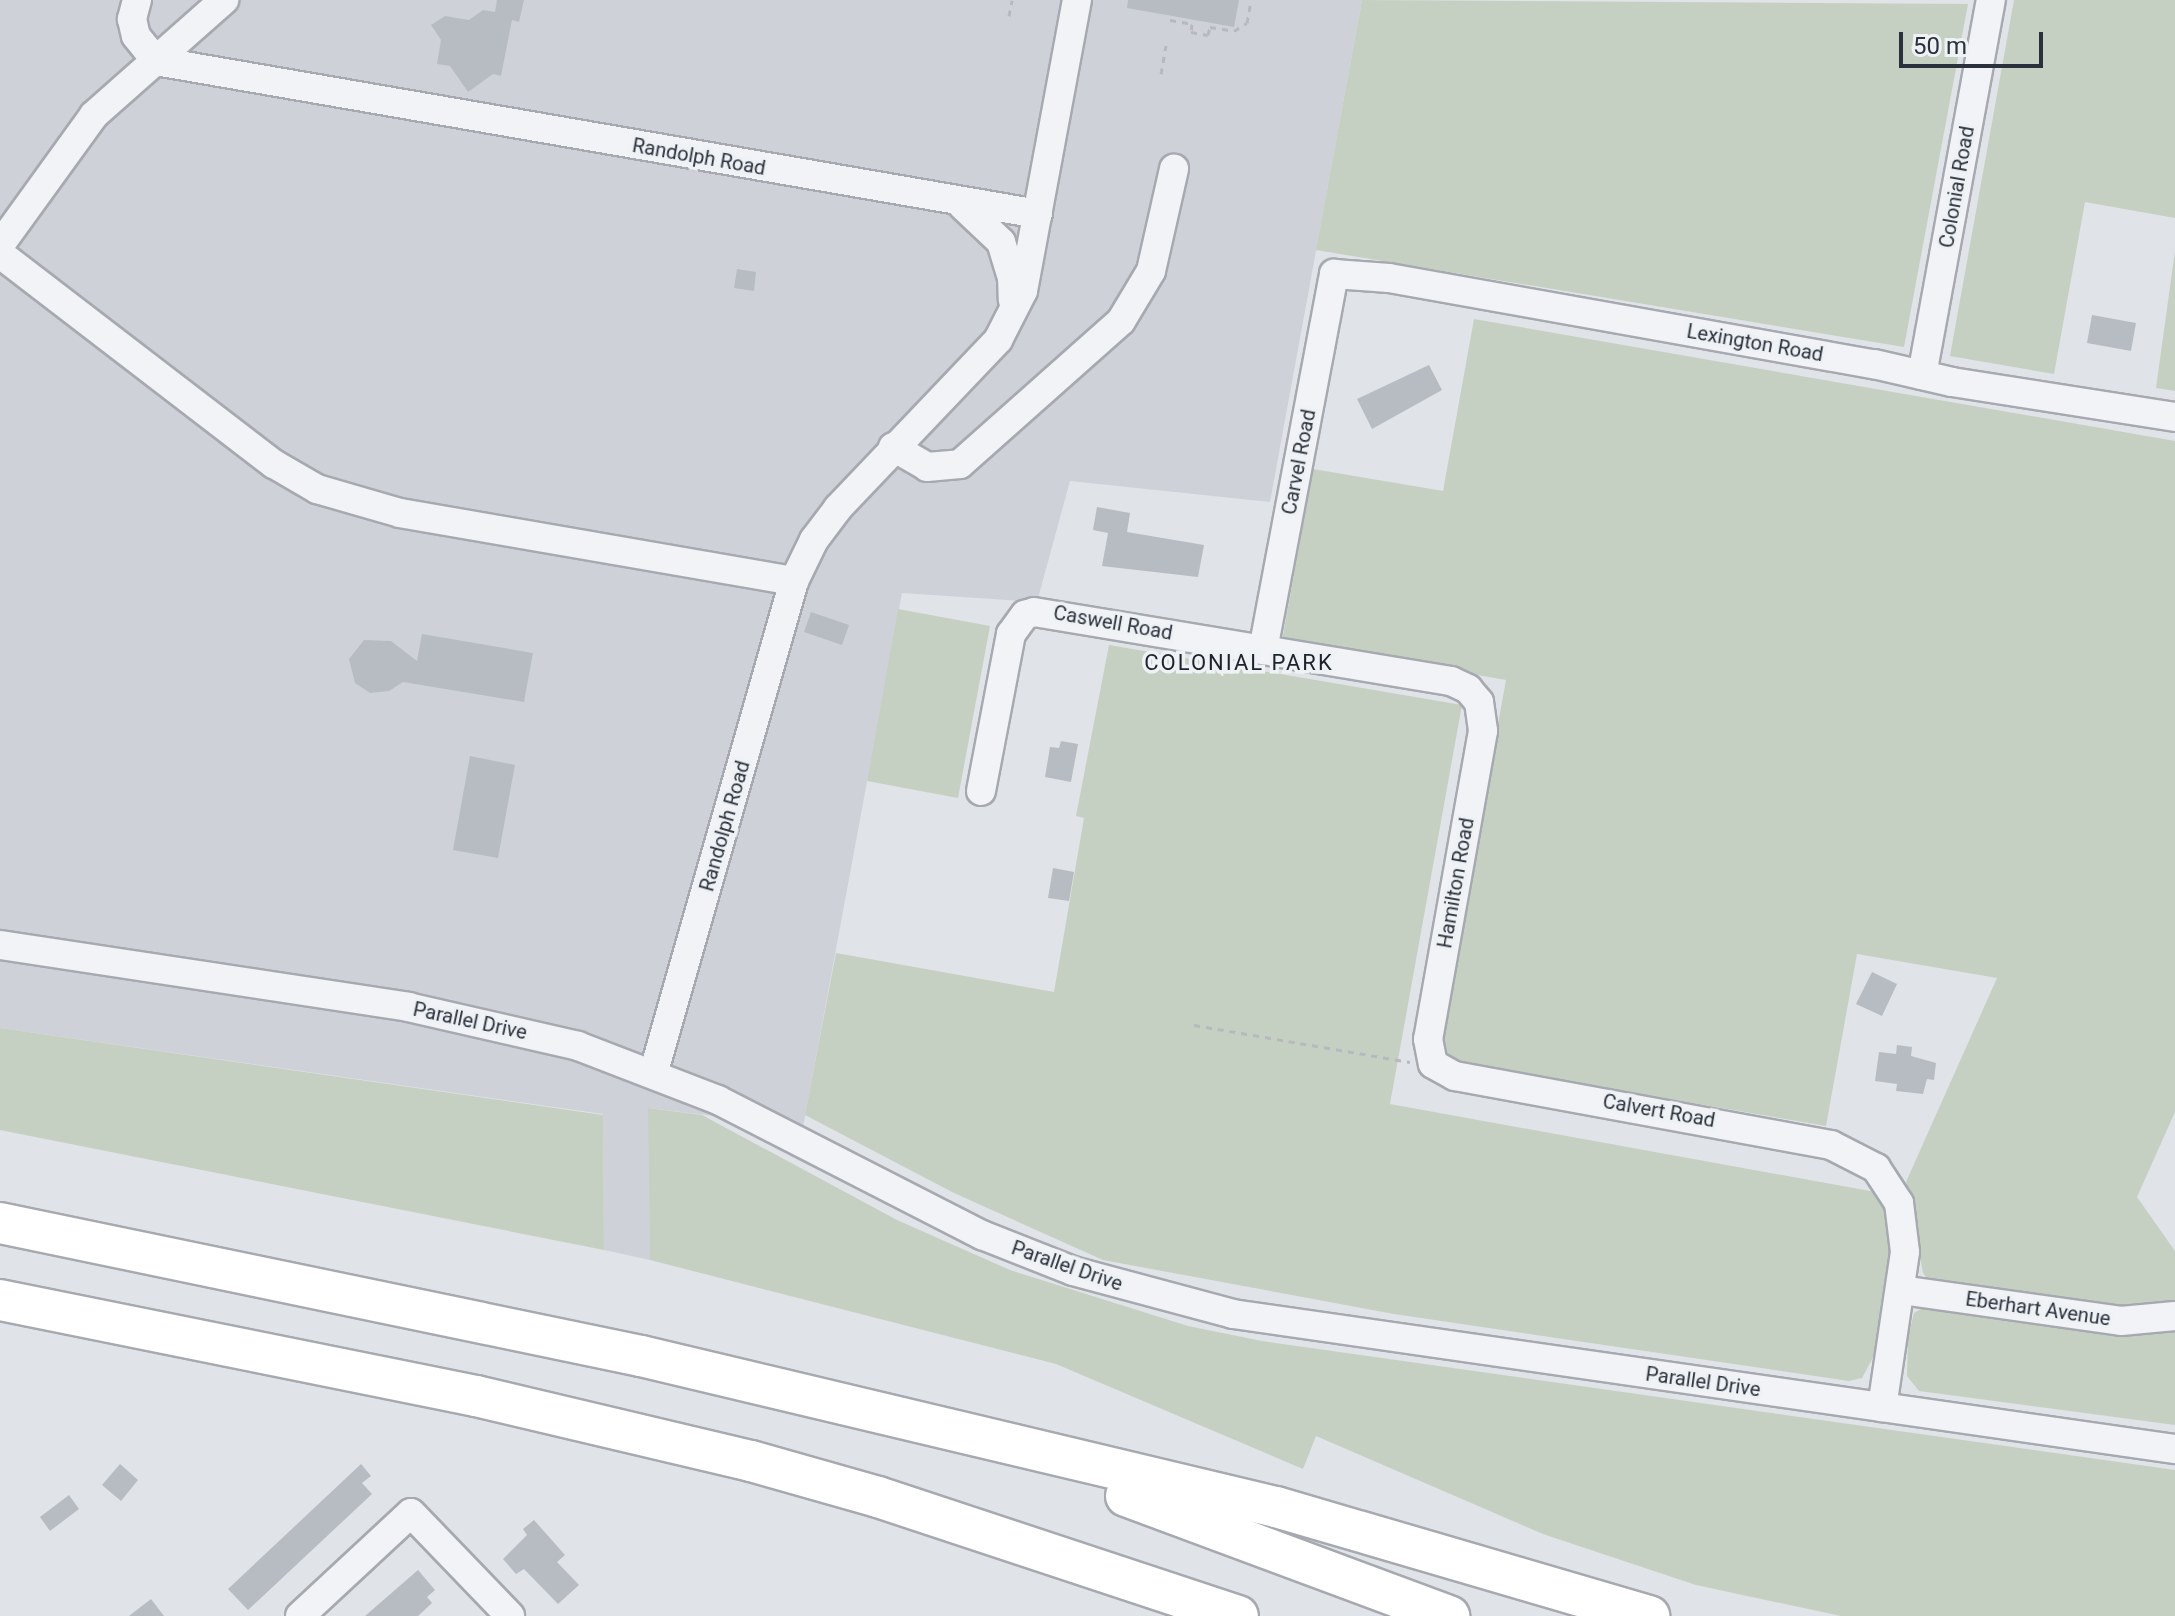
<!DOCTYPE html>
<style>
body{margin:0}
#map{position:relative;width:2175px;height:1616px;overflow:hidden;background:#e0e3e7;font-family:Roboto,sans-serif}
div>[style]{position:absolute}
.built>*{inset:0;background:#ced2d8}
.green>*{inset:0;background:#c6d0c2}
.building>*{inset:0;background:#b7bcc3}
.path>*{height:3px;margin-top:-1.5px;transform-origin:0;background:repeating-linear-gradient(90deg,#b6b9be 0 6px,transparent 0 12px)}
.roads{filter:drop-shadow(2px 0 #a6aab0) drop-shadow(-2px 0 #a6aab0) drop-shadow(0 2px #a6aab0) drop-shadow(0 -2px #a6aab0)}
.minor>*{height:28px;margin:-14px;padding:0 14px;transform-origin:14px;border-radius:14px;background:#f2f3f6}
.highway>*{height:40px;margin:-20px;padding:0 20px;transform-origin:20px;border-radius:20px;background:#fff}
span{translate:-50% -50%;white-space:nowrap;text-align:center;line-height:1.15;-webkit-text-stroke:7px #eff2f5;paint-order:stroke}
.street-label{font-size:20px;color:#2a313c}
.neighbourhood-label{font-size:22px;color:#1c232d;letter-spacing:2px}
.scale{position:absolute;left:1899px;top:32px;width:144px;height:36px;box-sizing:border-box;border:4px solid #2a313c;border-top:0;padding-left:10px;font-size:24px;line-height:28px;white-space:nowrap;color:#2a313c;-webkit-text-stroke:6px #eff2f5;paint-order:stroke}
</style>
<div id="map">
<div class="built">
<i style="clip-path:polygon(0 0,1362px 0,1270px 502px,1070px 481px,1037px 602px,902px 593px,803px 1127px,649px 1108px,650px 1260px,604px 1250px,603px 1114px,0 1028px)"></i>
</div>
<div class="green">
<i style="clip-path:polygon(1362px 0,1968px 4px,1904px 347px,1316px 250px)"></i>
<i style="clip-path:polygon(2014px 0,2175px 0,2175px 218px,2085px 202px,2054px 374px,1950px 356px)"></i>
<i style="clip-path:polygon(2175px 251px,2175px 391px,2156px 388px)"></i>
<i style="clip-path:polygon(1474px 319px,2175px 441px,2175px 1112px,2137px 1197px,2175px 1251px,2175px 1301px,2124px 1309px,1929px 1281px,1923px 1273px,1906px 1182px,1997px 978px,1857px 954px,1826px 1126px,1437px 1059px,1506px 680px,1282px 641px,1313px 469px,1443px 491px)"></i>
<i style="clip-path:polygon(898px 609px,990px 626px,958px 798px,867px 781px)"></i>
<i style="clip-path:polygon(1109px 645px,1462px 705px,1390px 1104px,1881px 1193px,1892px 1254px,1878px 1348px,1862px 1378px,1849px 1381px,1394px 1314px,1103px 1260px,954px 1193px,805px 1115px,836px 953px,1054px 992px,1084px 818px,1076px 816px)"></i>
<i style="clip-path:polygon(0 1028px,603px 1115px,604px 1250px,0 1130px)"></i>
<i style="clip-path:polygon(648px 1108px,702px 1115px,897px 1220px,1010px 1270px,1188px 1326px,1262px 1341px,2175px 1470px,2175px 1616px,1841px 1616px,1696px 1585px,1543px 1534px,1316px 1436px,1303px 1469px,1056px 1364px,650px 1260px)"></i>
<i style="clip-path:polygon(1926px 1306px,2175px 1325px,2175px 1425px,1919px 1391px,1907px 1376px,1908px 1338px,1914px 1313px)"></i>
</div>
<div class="building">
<i style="clip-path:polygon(497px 0,524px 0,519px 22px,512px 20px,501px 76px,493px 74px,468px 92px,450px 66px,437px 64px,441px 40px,431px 25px,445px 16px,469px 20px,483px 10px,495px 12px)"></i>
<i style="clip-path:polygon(1128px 0,1239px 0,1234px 27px,1127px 8px)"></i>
<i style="clip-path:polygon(737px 269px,756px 272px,754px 291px,734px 288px)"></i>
<i style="clip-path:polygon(2092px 315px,2136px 323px,2131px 351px,2087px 343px)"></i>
<i style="clip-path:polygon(1429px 365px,1442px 390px,1372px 429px,1357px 399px)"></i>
<i style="clip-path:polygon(1097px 507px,1130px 513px,1127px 532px,1204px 545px,1198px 577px,1102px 566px,1108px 533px,1093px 530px)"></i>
<i style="clip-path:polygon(811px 612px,849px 625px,842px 645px,804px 632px)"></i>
<i style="clip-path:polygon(422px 634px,533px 653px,524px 702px,403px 682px,389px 691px,370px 693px,355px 683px,349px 659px,364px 640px,391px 641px,417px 661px)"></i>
<i style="clip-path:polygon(1061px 741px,1078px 744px,1071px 782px,1045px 777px,1050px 747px,1059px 748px)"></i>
<i style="clip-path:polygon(470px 756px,515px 765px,498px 858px,453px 850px)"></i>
<i style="clip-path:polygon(1053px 868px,1074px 872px,1069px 901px,1048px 898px)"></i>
<i style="clip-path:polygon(1872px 972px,1897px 984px,1882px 1016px,1856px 1004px)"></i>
<i style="clip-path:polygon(1897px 1045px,1912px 1047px,1911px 1056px,1936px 1063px,1934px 1080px,1927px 1079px,1923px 1094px,1896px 1091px,1897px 1084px,1875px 1081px,1879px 1052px,1896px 1054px)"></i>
<i style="clip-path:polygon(120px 1464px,138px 1480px,121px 1501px,102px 1485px)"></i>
<i style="clip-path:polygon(361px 1464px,371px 1476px,362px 1483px,372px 1494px,248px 1610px,228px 1589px)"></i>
<i style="clip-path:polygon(69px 1495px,79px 1509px,50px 1531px,40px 1517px)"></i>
<i style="clip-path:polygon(534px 1520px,565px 1555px,557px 1562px,579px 1585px,558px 1604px,524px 1569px,516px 1574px,503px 1559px,527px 1535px,523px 1529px)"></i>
<i style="clip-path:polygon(418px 1570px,435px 1590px,427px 1597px,432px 1603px,418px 1616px,365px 1616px)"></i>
<i style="clip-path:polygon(151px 1599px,164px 1616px,129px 1616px)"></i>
</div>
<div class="path">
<i style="left:1009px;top:16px;width:16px;rotate:-79deg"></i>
<i style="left:1170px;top:20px;width:22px;rotate:10deg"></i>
<i style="left:1192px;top:24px;width:8px;rotate:97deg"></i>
<i style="left:1191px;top:32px;width:17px;rotate:10deg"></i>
<i style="left:1208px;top:35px;width:8px;rotate:-76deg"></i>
<i style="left:1210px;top:27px;width:24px;rotate:9deg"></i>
<i style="left:1234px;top:31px;width:15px;rotate:-32deg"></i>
<i style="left:1247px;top:23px;width:23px;rotate:-80deg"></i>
<i style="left:1161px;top:74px;width:29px;rotate:-80deg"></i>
<i style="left:1194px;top:1025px;width:219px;rotate:9.7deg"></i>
</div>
<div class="roads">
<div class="minor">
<i style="left:137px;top:0;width:20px;rotate:105deg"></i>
<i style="left:132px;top:19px;width:17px;rotate:77deg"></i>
<i style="left:136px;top:36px;width:32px;rotate:51deg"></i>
<i style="left:156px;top:61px;width:895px;rotate:9.84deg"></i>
<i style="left:962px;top:205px;width:54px;rotate:43.5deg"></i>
<i style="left:1001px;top:242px;width:37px;rotate:73deg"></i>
<i style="left:1012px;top:277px;width:23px;rotate:88deg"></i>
<i style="left:0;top:245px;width:160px;rotate:-54.1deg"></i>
<i style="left:94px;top:115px;width:174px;rotate:-41.5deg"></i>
<i style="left:0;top:254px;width:345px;rotate:37.5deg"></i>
<i style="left:274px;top:464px;width:50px;rotate:30.2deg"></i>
<i style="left:317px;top:489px;width:86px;rotate:16.1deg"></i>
<i style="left:400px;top:513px;width:400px;rotate:9.8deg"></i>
<i style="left:1922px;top:375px;width:381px;rotate:-79.6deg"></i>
<i style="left:893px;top:447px;width:39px;rotate:30deg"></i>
<i style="left:927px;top:467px;width:33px;rotate:-5deg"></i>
<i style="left:960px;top:464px;width:215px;rotate:-41.6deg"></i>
<i style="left:1121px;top:321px;width:58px;rotate:-59deg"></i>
<i style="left:1151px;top:271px;width:105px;rotate:-77.3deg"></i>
<i style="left:1263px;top:650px;width:383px;rotate:-79.3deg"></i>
<i style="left:1334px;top:274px;width:55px;rotate:4.2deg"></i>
<i style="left:1389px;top:278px;width:493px;rotate:10.1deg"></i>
<i style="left:1874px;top:364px;width:80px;rotate:13deg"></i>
<i style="left:1952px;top:382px;width:226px;rotate:8.9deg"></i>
<i style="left:981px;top:791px;width:160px;rotate:-79.2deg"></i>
<i style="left:1011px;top:634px;width:24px;rotate:-54deg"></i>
<i style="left:1025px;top:615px;width:9px;rotate:-18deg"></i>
<i style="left:1034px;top:612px;width:423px;rotate:9.4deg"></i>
<i style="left:1451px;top:681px;width:19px;rotate:25deg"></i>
<i style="left:1468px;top:689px;width:17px;rotate:50deg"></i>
<i style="left:1479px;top:702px;width:29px;rotate:82deg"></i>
<i style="left:1483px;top:731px;width:313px;rotate:100.1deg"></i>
<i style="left:1428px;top:1039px;width:25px;rotate:79deg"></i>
<i style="left:1433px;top:1064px;width:25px;rotate:29deg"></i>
<i style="left:1455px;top:1076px;width:382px;rotate:10.4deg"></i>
<i style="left:1831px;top:1145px;width:51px;rotate:27.1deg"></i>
<i style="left:1876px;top:1168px;width:42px;rotate:56.7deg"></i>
<i style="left:1899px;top:1203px;width:49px;rotate:83deg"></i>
<i style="left:1905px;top:1252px;width:157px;rotate:98.4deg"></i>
<i style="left:0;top:945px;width:413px;rotate:8.6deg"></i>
<i style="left:408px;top:1007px;width:174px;rotate:12.9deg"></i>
<i style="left:578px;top:1046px;width:150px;rotate:21.1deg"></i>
<i style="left:718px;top:1100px;width:297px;rotate:27.1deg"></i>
<i style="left:982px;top:1235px;width:98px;rotate:21.6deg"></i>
<i style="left:1073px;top:1271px;width:166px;rotate:15deg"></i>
<i style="left:1233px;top:1314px;width:952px;rotate:8.16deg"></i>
<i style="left:654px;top:1071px;width:510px;rotate:-74.05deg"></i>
<i style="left:794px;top:581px;width:46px;rotate:-64deg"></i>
<i style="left:814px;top:540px;width:40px;rotate:-53deg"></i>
<i style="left:838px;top:508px;width:232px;rotate:-46.4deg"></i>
<i style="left:998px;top:340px;width:55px;rotate:-63deg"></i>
<i style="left:1023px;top:291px;width:296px;rotate:-79.5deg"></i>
<i style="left:1901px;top:1290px;width:222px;rotate:8deg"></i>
<i style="left:2121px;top:1321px;width:54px;rotate:-5.3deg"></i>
<i style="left:300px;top:1616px;width:151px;rotate:-42.9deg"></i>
<i style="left:411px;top:1513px;width:143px;rotate:46.1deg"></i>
</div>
<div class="highway">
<i style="left:0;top:1223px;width:655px;rotate:11.72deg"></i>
<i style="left:641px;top:1356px;width:653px;rotate:13.38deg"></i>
<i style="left:1276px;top:1507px;width:389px;rotate:16.3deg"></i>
<i style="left:0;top:1300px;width:486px;rotate:11.4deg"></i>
<i style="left:476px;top:1396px;width:283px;rotate:13.3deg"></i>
<i style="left:751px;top:1461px;width:132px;rotate:15.8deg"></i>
<i style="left:878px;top:1497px;width:379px;rotate:18.3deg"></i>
<i style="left:1126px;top:1496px;width:345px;rotate:20.4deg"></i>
</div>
</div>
<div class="street-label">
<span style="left:699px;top:157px;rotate:10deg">Randolph Road</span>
<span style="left:1957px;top:187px;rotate:-80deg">Colonial Road</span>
<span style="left:1755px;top:343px;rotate:10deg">Lexington Road</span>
<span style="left:1299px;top:462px;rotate:-79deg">Carvel Road</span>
<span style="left:1113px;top:623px;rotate:10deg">Caswell Road</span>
<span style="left:725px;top:826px;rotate:-74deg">Randolph Road</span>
<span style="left:1456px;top:883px;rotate:-80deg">Hamilton Road</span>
<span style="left:470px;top:1021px;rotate:12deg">Parallel Drive</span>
<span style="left:1659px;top:1111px;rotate:10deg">Calvert Road</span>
<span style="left:1067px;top:1266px;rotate:19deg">Parallel Drive</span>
<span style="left:2038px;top:1309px;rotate:8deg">Eberhart Avenue</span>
<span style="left:1703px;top:1382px;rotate:8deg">Parallel Drive</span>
</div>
<div class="neighbourhood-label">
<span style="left:1239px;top:663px">COLONIAL PARK</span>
</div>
<div class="scale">50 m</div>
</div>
